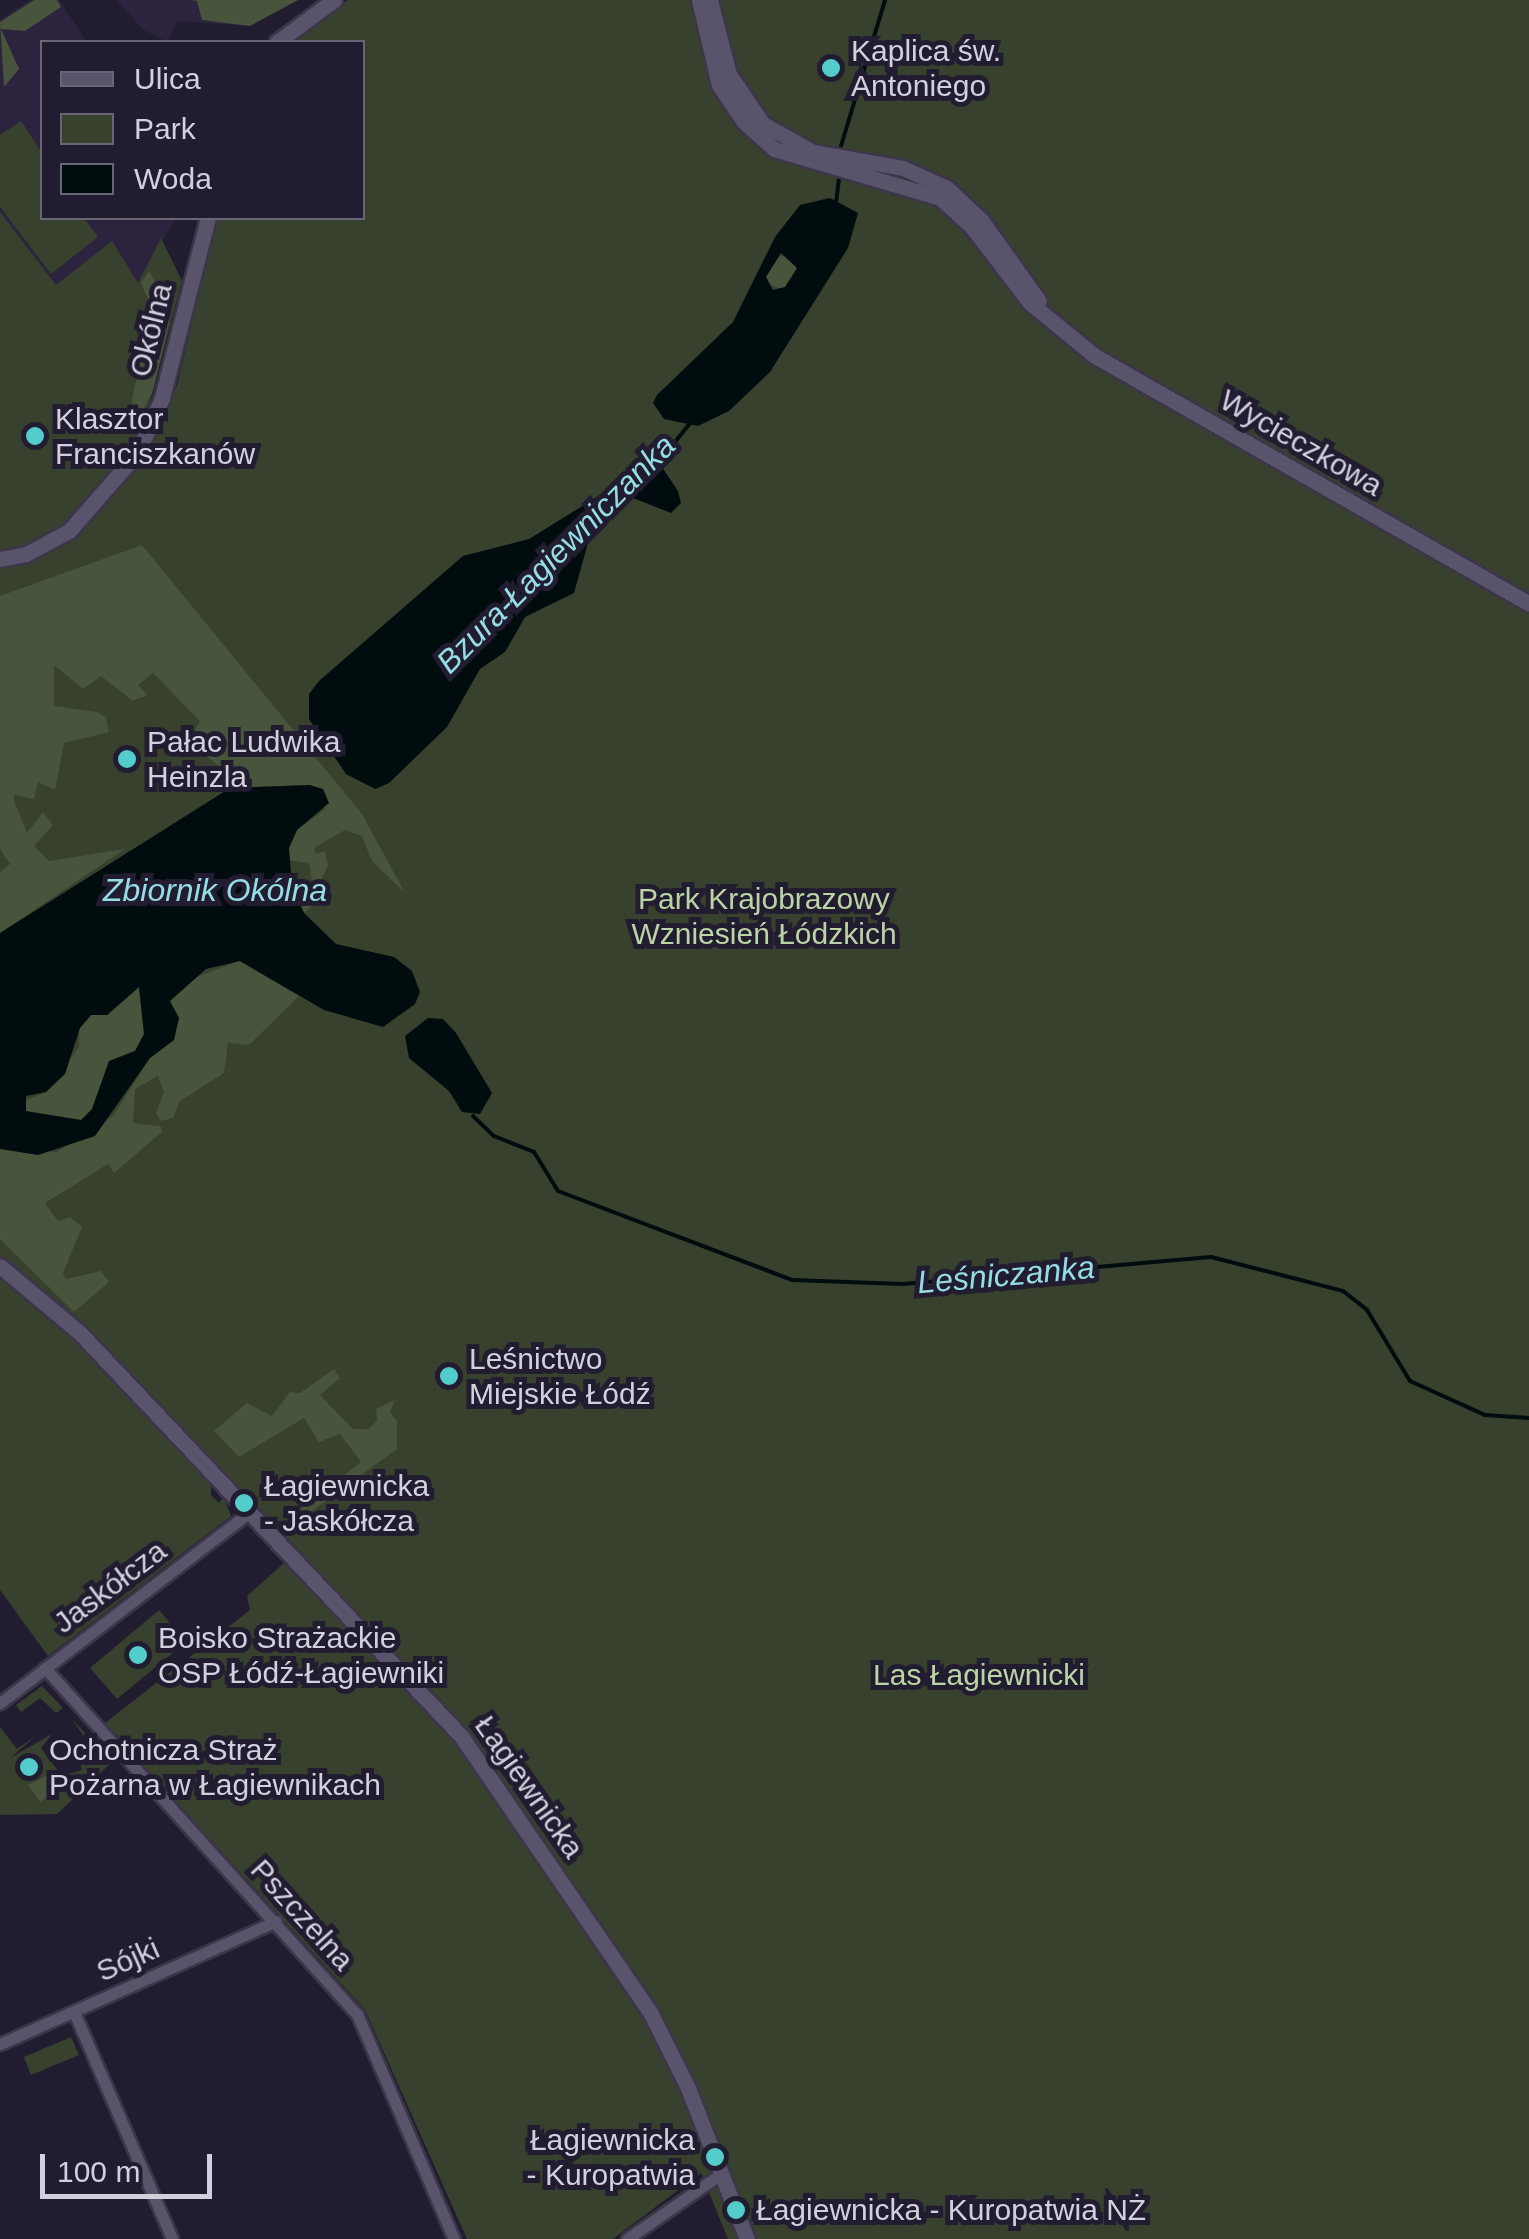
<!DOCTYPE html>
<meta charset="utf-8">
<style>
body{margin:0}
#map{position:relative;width:1529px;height:2239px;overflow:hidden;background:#221c31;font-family:Arial,sans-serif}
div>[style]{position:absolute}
.built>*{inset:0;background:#2c243f}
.green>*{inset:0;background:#37412d}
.forest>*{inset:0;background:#48543c}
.round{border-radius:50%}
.water>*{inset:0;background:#000c0e}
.stream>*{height:4px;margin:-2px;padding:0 2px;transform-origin:2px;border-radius:2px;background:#000c0e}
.roads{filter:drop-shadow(2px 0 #3c3648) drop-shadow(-2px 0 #3c3648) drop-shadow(0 2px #3c3648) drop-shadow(0 -2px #3c3648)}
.minor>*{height:11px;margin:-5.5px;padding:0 5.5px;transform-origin:5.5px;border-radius:5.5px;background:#59536b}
.tertiary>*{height:15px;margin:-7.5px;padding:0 7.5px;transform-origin:7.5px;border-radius:7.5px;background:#59536b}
.dots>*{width:28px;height:28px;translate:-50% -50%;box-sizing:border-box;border:5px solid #221c31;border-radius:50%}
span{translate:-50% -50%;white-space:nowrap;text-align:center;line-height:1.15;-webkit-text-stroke:10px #221c31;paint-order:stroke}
.poi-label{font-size:30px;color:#d3d0de}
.left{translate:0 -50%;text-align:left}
.right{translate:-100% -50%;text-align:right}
.street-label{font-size:30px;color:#d3d0de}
.park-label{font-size:30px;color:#bbd4a3}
.water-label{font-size:32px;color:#95dde4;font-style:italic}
.legend{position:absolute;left:40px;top:40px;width:325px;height:180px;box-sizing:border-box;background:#221c31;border:2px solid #696476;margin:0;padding:12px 18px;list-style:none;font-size:30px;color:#d3d0de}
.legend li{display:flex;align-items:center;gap:20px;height:50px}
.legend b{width:50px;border:2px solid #696476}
.scale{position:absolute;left:40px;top:2154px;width:172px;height:45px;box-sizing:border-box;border:5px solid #d3d0de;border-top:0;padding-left:12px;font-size:30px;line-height:35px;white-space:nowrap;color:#d3d0de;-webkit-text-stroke:8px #221c31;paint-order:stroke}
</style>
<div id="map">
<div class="built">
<i style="clip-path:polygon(30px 0,59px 0,87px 42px,42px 42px,42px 218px,176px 218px,138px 284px,56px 286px,0 256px,0 19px)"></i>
<i style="clip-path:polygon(117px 0,298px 0,250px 26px,177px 21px,168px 42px,142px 29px)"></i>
</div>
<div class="green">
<i style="clip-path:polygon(348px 0,1529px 0,1529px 2239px,728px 2239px,701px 2173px,613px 2239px,467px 2239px,365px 2010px,105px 1723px,250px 1610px,247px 1596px,286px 1561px,211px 1482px,211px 1495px,219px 1503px,224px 1497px,231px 1516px,48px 1656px,0 1590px,0 212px,56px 285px,112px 241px,138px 283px,161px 238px,182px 281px,149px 405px,161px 421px,177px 385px,217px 218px,362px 218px,362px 42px,287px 42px)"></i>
<i style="clip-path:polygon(21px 121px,42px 153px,42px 218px,84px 218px,98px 237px,51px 274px,0 207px,0 135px)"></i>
<i style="clip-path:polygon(159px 1610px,186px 1642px,117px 1699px,90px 1668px)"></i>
<i style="clip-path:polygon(42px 1686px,63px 1708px,56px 1713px,40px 1698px,21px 1712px,16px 1705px)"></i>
<i style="clip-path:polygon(72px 1719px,112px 1762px,57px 1814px,0 1815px,0 1727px,17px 1749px,37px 1735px,10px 1758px,52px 1734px,41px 1748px,62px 1776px,82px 1770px,76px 1748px,89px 1761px,97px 1756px)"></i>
<i style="clip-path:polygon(71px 2037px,79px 2055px,31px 2075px,24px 2057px)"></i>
</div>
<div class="forest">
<i style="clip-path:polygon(34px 0,57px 0,61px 7px,25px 31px,1px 29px,19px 69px,4px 87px,0 22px)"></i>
<i style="clip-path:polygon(190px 0,298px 0,250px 26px,202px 20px,197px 1px)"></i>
<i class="round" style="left:765px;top:256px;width:32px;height:32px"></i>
<i style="clip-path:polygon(149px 271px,168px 306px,169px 324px,153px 391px,134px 427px,132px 399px,152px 309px,141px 283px)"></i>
<i style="clip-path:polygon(142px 545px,362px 814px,405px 893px,372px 861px,362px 836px,345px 830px,314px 848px,316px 854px,325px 851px,328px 865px,320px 882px,325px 893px,304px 913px,292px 886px,295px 881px,309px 897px,314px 893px,309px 863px,288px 860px,289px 848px,297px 830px,325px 809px,310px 785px,230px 788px,224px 770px,188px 742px,200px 721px,153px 673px,138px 685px,147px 695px,133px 701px,101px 676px,83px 689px,54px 665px,54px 706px,97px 712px,106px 717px,109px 732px,64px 743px,55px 790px,38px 782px,34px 799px,14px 795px,14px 801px,27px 833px,43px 812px,53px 825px,34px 846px,49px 861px,125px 849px,0 933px,0 872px,10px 864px,0 849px,0 596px)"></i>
<i style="clip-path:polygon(239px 961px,299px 996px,249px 1045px,228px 1043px,224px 1073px,180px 1101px,173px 1118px,161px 1121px,156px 1113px,164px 1092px,158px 1076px,135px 1089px,133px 1123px,160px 1126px,162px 1132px,114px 1173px,108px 1164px,45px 1203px,58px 1221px,70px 1217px,82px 1227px,63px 1273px,66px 1279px,101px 1271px,109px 1282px,74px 1312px,0 1239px,0 1149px,57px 1152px,113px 1116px,150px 1058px,174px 1040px,170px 1002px,186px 981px)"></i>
<i style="clip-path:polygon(139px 987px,144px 1034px,135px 1051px,109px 1061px,92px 1109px,81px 1120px,26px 1112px,22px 1102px,46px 1092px,79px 1047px,79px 1028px,91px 1015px,108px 1015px)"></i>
<i style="clip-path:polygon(334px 1369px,340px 1378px,320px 1395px,353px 1429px,368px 1429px,377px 1421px,376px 1409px,395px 1400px,390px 1412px,397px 1421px,397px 1449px,298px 1521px,295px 1513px,361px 1462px,340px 1434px,319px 1442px,304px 1418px,239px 1457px,214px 1431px,247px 1403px,272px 1416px,290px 1392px,300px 1393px)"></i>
<i style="clip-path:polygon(52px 1773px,70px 1783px,40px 1802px,28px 1785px)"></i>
</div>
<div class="water">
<i style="clip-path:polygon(evenodd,830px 198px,858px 213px,848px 248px,770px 372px,729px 411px,698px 426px,664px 419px,653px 403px,657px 395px,733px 322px,775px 237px,800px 205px,830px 198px,781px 253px,797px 268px,785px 287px,773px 290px,766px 277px,781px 253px)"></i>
<i style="clip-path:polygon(657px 460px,678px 491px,681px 503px,671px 513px,628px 496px,593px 525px,574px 593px,525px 617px,505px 652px,480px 669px,447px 727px,389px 783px,375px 789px,346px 774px,309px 719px,309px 694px,319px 681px,463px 556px,529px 539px)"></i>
<i style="clip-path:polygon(evenodd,310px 785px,323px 789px,329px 803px,297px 830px,289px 848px,292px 886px,304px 913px,336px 944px,394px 957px,412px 971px,420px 992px,415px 1004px,383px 1027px,324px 1010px,240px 961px,206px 969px,170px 1001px,179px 1018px,174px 1040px,150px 1058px,95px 1136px,38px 1155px,0 1149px,0 933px,230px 788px,310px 785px,139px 987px,144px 1034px,135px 1051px,109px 1061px,92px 1109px,81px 1120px,26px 1111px,26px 1096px,46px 1092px,65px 1074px,80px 1028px,91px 1015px,107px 1015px,139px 987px)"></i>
<i style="clip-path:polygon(428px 1018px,443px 1019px,456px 1033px,492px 1093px,480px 1114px,462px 1112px,449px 1091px,409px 1058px,405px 1036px)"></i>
</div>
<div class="stream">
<i style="left:841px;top:146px;width:152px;rotate:-73.2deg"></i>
<i style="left:836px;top:203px;width:25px;rotate:-83deg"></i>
<i style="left:657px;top:464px;width:55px;rotate:-50.9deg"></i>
<i style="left:473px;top:1116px;width:29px;rotate:44deg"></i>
<i style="left:494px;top:1136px;width:43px;rotate:21.8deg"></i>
<i style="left:534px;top:1152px;width:46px;rotate:58.4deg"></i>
<i style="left:558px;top:1191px;width:250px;rotate:20.8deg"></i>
<i style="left:792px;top:1280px;width:111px;rotate:2.1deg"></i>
<i style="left:903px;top:1284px;width:309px;rotate:-5deg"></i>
<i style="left:1211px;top:1257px;width:136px;rotate:14.4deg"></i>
<i style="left:1343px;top:1291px;width:31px;rotate:38deg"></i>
<i style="left:1367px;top:1310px;width:83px;rotate:58.8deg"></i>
<i style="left:1410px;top:1381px;width:82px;rotate:24.4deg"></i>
<i style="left:1485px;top:1415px;width:44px;rotate:3.9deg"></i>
</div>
<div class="roads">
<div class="minor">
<i style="left:45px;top:1668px;width:466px;rotate:48deg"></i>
<i style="left:357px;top:2014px;width:245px;rotate:66.7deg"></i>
<i style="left:0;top:1703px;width:316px;rotate:-37.4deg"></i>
<i style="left:74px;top:2012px;width:247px;rotate:66.6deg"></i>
<i style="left:0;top:2044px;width:302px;rotate:-24deg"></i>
<i style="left:627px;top:2239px;width:116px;rotate:-34.8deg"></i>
</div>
<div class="tertiary">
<i style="left:699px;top:0;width:87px;rotate:76.8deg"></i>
<i style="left:719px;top:85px;width:45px;rotate:56deg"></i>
<i style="left:744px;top:122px;width:40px;rotate:42deg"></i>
<i style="left:774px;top:149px;width:173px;rotate:16.4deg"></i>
<i style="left:940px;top:198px;width:42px;rotate:42.1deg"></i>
<i style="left:971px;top:226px;width:97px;rotate:52.5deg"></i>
<i style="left:1030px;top:303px;width:84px;rotate:39.2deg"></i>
<i style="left:1095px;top:356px;width:500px;rotate:29.7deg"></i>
<i style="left:710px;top:0;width:76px;rotate:75.6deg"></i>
<i style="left:729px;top:74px;width:60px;rotate:55.8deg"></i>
<i style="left:763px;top:124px;width:57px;rotate:29.2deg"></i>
<i style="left:813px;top:152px;width:91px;rotate:10.1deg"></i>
<i style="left:903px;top:168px;width:48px;rotate:24.4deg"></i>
<i style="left:947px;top:188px;width:48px;rotate:43.3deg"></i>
<i style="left:982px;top:221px;width:98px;rotate:54.5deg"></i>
<i style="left:277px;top:42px;width:71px;rotate:-36.4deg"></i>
<i style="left:0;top:559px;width:26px;rotate:-11deg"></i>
<i style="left:26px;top:554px;width:49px;rotate:-28.1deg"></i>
<i style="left:69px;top:531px;width:105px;rotate:-48.9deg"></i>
<i style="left:138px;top:452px;width:59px;rotate:-66deg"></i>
<i style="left:162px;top:398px;width:186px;rotate:-75.7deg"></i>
<i style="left:0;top:1266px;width:103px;rotate:39.9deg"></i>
<i style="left:79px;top:1332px;width:556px;rotate:46.6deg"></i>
<i style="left:461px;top:1736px;width:337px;rotate:55.6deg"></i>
<i style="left:651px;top:2014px;width:83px;rotate:63.4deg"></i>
<i style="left:688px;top:2088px;width:162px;rotate:68.7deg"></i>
</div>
</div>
<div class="dots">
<i style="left:831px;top:68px;background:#53cdcb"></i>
<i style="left:35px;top:436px;background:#53cdcb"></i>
<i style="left:127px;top:759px;background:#53cdcb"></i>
<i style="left:449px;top:1376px;background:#53cdcb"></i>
<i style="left:244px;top:1503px;background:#53cdcb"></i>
<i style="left:138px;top:1655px;background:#53cdcb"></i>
<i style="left:29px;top:1767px;background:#53cdcb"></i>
<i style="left:715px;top:2157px;background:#53cdcb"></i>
<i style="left:736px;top:2210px;background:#53cdcb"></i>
</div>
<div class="poi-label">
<span class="left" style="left:851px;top:68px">Kaplica św.<br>Antoniego</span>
<span class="left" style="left:55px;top:436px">Klasztor<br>Franciszkanów</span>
<span class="left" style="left:147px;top:759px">Pałac Ludwika<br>Heinzla</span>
<span class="left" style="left:469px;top:1376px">Leśnictwo<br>Miejskie Łódź</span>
<span class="left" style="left:264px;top:1503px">Łagiewnicka<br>- Jaskółcza</span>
<span class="left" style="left:158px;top:1655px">Boisko Strażackie<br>OSP Łódź-Łagiewniki</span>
<span class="left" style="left:49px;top:1767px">Ochotnicza Straż<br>Pożarna w Łagiewnikach</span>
<span class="right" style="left:695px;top:2157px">Łagiewnicka<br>- Kuropatwia</span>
<span class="left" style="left:756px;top:2210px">Łagiewnicka - Kuropatwia NŻ</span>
</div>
<div class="street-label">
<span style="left:151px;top:330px;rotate:-76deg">Okólna</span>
<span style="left:1301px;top:443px;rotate:30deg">Wycieczkowa</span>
<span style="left:110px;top:1587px;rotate:-37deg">Jaskółcza</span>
<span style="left:529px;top:1787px;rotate:55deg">Łagiewnicka</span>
<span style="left:302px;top:1915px;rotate:48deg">Pszczelna</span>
<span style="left:128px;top:1960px;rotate:-24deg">Sójki</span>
</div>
<div class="park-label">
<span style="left:764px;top:916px">Park Krajobrazowy<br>Wzniesień Łódzkich</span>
<span style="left:979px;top:1675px">Las Łagiewnicki</span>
</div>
<div class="water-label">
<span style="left:556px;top:554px;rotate:-45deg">Bzura-Łagiewniczanka</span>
<span style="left:215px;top:890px">Zbiornik Okólna</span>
<span style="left:1006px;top:1275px;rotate:-5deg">Leśniczanka</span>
</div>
<ul class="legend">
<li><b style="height:12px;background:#59536b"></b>Ulica</li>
<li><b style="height:28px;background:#37412d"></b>Park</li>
<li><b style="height:28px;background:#000c0e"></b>Woda</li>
</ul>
<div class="scale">100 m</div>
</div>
